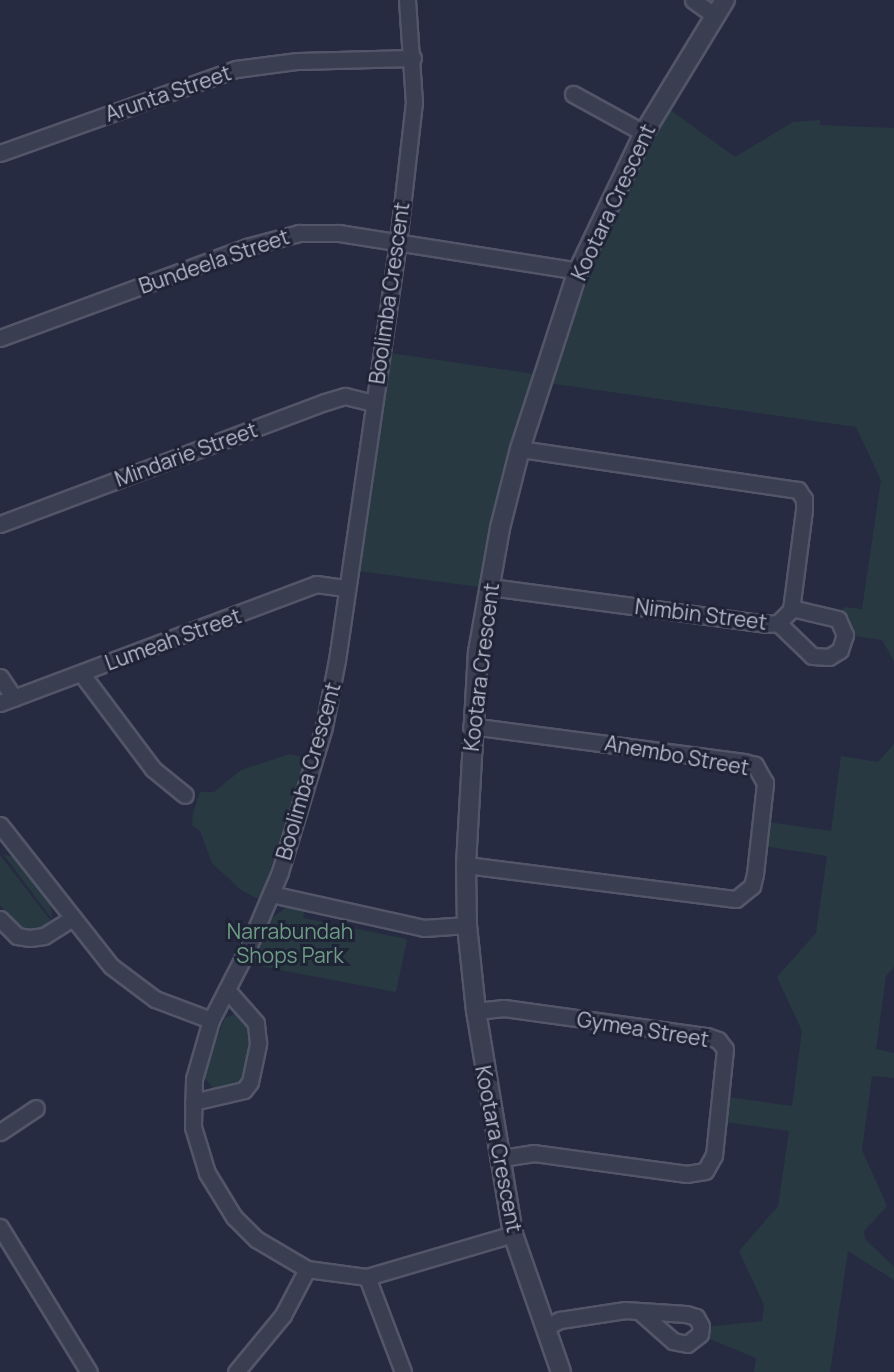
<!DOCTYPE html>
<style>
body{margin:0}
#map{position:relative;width:894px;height:1372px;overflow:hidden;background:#262b41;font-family:Manrope,sans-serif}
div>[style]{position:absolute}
.green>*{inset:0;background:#283942}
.roads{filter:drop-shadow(2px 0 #525668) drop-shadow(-2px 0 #525668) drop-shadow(0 2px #525668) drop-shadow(0 -2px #525668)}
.minor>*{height:15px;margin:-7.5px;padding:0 7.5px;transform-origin:7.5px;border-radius:7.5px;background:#3a3e51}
.tertiary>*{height:18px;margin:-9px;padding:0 9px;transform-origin:9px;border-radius:9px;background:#3a3e51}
span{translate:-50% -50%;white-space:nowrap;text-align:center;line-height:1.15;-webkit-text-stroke:6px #1f2336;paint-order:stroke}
.street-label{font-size:21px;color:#b7bacb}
.park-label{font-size:21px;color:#6e9c84}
</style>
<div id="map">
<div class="green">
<i style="clip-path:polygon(669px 109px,735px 157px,793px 122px,820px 120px,820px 125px,894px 128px,894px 661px,882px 640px,855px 636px,842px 610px,844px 607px,862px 609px,881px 480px,856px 427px,548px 383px,608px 229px)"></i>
<i style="clip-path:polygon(390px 353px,534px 374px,513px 444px,480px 587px,359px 571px)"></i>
<i style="clip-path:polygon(894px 744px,894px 967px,886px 976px,876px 1049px,894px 1053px,894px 1078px,872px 1076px,862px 1150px,887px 1206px,864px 1231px,865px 1239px,894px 1267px,894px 1280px,848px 1251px,830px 1372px,754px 1372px,756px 1358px,705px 1337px,706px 1327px,762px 1321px,764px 1305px,739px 1251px,778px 1206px,789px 1131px,725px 1122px,728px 1097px,792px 1106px,802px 1031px,777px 977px,816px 933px,827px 856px,764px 846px,768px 822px,831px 831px,841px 756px,878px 762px)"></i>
<i style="clip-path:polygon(290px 754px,307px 758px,260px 900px,241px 890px,212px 863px,200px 831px,192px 825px,193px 813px,200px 792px,214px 792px,241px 770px)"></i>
<i style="clip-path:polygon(3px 854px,18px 858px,50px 899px,52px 919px)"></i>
<i style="clip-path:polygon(0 855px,51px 921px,40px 932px,22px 930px,0 905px)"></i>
<i style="clip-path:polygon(287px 907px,305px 908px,303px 918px,407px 939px,396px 992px,249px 964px,270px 919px)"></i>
<i style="clip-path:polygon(239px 1012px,253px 1026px,249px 1069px,240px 1084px,215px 1091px,204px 1077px,209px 1055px,225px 1018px)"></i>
</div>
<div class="roads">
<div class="minor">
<i style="left:407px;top:0;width:102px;rotate:86.1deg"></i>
<i style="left:414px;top:102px;width:141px;rotate:96.5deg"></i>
<i style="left:398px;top:242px;width:422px;rotate:98.3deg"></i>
<i style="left:337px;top:660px;width:68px;rotate:101deg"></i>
<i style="left:324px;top:727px;width:152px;rotate:106.9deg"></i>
<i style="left:280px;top:872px;width:87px;rotate:113deg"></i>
<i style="left:246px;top:952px;width:76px;rotate:117.2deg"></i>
<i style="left:211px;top:1020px;width:61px;rotate:106.1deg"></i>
<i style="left:194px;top:1079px;width:48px;rotate:91.2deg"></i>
<i style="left:193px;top:1127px;width:48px;rotate:73.1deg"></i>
<i style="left:207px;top:1173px;width:52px;rotate:58.5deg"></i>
<i style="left:234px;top:1217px;width:31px;rotate:45deg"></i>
<i style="left:256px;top:1239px;width:59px;rotate:30.5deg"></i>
<i style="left:307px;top:1269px;width:61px;rotate:7.6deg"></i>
<i style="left:367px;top:1277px;width:152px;rotate:-16.4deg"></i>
<i style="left:693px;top:0;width:26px;rotate:36deg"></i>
<i style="left:573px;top:94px;width:81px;rotate:28.8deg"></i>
<i style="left:0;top:153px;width:251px;rotate:-19.6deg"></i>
<i style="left:236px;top:69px;width:62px;rotate:-7.5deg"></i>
<i style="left:297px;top:61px;width:116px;rotate:-1.5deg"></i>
<i style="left:0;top:338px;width:266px;rotate:-20.2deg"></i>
<i style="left:250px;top:246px;width:51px;rotate:-14.9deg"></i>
<i style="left:299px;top:233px;width:40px"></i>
<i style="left:339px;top:233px;width:242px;rotate:9deg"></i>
<i style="left:0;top:524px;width:347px;rotate:-20.6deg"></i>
<i style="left:325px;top:402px;width:21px;rotate:-17deg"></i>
<i style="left:345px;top:396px;width:29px;rotate:14deg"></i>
<i style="left:490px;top:587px;width:278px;rotate:7.6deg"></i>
<i style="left:766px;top:624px;width:12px;rotate:-5deg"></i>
<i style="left:778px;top:623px;width:18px;rotate:-45deg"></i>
<i style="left:791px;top:610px;width:101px;rotate:-82.6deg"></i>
<i style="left:804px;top:510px;width:11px;rotate:-90deg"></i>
<i style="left:804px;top:499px;width:11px;rotate:-124deg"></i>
<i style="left:798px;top:490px;width:281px;rotate:-171.6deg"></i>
<i style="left:778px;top:623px;width:47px;rotate:44.1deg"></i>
<i style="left:812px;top:656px;width:17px;rotate:3deg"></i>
<i style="left:829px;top:657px;width:13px;rotate:-32deg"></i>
<i style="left:840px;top:650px;width:16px;rotate:-72deg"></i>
<i style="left:845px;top:635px;width:17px;rotate:-114deg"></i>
<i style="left:838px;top:619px;width:48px;rotate:-166.8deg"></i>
<i style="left:81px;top:673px;width:120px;rotate:53.1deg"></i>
<i style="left:153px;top:769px;width:41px;rotate:39.1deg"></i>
<i style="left:0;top:677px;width:25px;rotate:56deg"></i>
<i style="left:0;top:703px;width:338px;rotate:-20.6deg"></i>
<i style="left:316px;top:584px;width:30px;rotate:8deg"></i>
<i style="left:0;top:825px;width:179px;rotate:51.8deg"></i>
<i style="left:111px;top:966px;width:55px;rotate:36.9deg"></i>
<i style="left:155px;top:999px;width:60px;rotate:20.6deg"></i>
<i style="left:466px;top:865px;width:272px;rotate:7.2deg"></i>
<i style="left:736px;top:899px;width:21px;rotate:-39deg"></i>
<i style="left:752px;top:886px;width:12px;rotate:-76deg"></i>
<i style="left:755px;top:874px;width:92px;rotate:-83.7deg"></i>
<i style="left:765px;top:783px;width:21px;rotate:-119deg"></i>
<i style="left:755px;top:765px;width:11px;rotate:-165deg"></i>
<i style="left:744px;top:762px;width:275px;rotate:-172.5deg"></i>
<i style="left:271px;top:894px;width:157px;rotate:12.5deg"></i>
<i style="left:424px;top:928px;width:43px;rotate:-4deg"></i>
<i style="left:0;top:919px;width:24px;rotate:45deg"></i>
<i style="left:17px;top:936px;width:13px;rotate:9deg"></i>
<i style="left:30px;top:938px;width:14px;rotate:-8deg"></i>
<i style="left:44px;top:936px;width:34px;rotate:-32deg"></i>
<i style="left:476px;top:1011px;width:28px;rotate:-6deg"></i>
<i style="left:504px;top:1008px;width:205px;rotate:7.9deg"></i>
<i style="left:707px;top:1036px;width:12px;rotate:20deg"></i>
<i style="left:718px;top:1040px;width:11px;rotate:52deg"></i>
<i style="left:725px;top:1049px;width:107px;rotate:95.9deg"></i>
<i style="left:714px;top:1155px;width:18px;rotate:119deg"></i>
<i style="left:705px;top:1171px;width:18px;rotate:171deg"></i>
<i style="left:687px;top:1174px;width:154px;rotate:-172.2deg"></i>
<i style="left:534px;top:1153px;width:36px;rotate:171deg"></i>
<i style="left:193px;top:1102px;width:52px;rotate:-13.2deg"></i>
<i style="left:244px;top:1090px;width:10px;rotate:-53deg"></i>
<i style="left:250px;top:1082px;width:40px;rotate:-78deg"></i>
<i style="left:258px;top:1043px;width:20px;rotate:-96deg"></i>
<i style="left:256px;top:1023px;width:44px;rotate:-131.3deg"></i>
<i style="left:0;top:1132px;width:43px;rotate:-33.7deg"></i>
<i style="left:0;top:1227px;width:170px;rotate:58.5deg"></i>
<i style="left:367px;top:1277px;width:102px;rotate:69.2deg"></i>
<i style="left:546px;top:1327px;width:16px;rotate:-27deg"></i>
<i style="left:560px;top:1320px;width:66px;rotate:-8.7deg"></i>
<i style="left:625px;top:1310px;width:61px;rotate:3.8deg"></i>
<i style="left:686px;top:1314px;width:10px;rotate:17deg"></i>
<i style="left:696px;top:1317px;width:10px;rotate:61deg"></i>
<i style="left:701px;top:1326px;width:8px;rotate:97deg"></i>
<i style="left:700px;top:1334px;width:16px;rotate:142deg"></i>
<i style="left:687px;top:1344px;width:14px;rotate:-168deg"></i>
<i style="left:673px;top:1341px;width:44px;rotate:-138.7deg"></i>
<i style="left:236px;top:1372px;width:74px;rotate:-50.5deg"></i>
<i style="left:283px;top:1315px;width:52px;rotate:-62.4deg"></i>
</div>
<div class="tertiary">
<i style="left:561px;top:1372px;width:146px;rotate:-109.2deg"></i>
<i style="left:513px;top:1234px;width:226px;rotate:-99.4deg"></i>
<i style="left:476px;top:1011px;width:86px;rotate:-96deg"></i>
<i style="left:467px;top:925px;width:60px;rotate:-91deg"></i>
<i style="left:466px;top:865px;width:213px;rotate:-86.8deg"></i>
<i style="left:478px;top:652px;width:126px;rotate:-79.9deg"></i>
<i style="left:500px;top:528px;width:81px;rotate:-75.8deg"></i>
<i style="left:520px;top:449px;width:187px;rotate:-72deg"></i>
<i style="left:578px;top:271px;width:153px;rotate:-64.4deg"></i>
<i style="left:644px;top:133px;width:156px;rotate:-58.7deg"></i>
</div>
</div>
<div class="street-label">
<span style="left:168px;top:93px;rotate:-19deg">Arunta Street</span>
<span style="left:613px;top:202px;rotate:-65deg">Kootara Crescent</span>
<span style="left:214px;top:261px;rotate:-19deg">Bundeela Street</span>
<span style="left:389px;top:293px;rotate:-82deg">Boolimba Crescent</span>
<span style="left:186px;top:454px;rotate:-20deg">Mindarie Street</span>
<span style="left:701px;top:614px;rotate:7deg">Nimbin Street</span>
<span style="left:173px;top:639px;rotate:-20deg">Lumeah Street</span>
<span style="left:481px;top:667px;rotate:-83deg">Kootara Crescent</span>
<span style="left:677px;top:755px;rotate:10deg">Anembo Street</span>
<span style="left:308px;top:771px;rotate:-74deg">Boolimba Crescent</span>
<span style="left:643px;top:1029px;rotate:9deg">Gymea Street</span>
<span style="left:499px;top:1149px;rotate:79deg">Kootara Crescent</span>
</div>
<div class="park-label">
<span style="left:290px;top:943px">Narrabundah<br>Shops Park</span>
</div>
</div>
